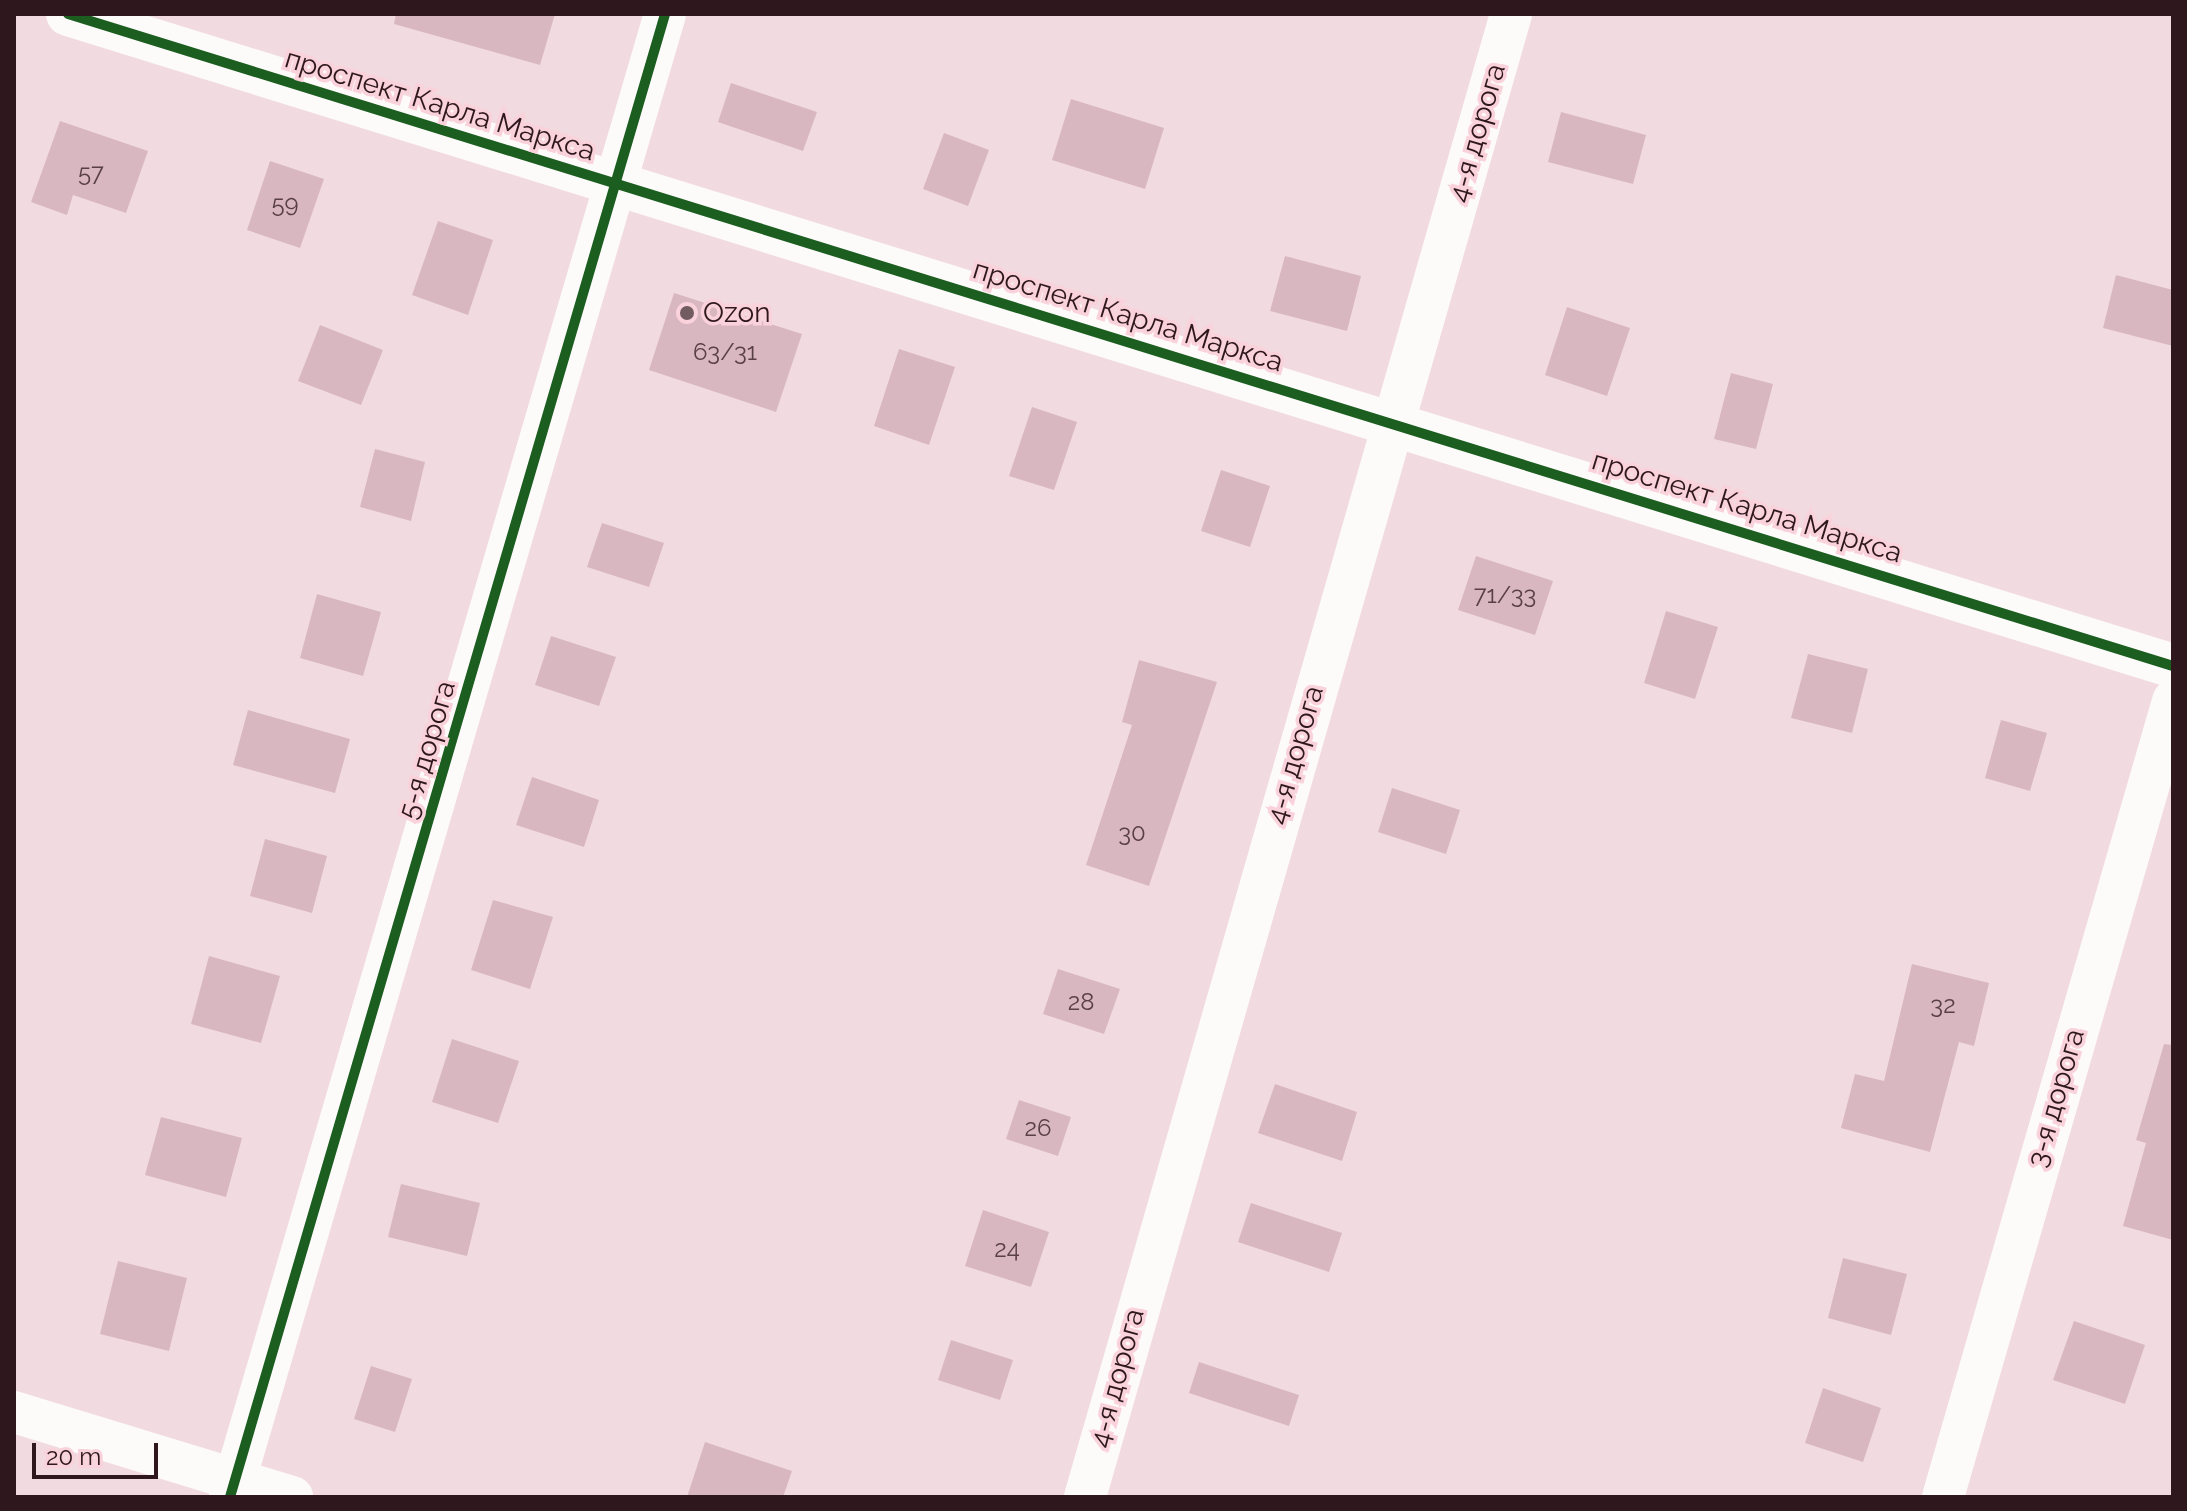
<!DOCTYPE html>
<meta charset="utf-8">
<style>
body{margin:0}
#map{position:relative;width:2187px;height:1511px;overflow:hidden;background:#f1dbe0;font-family:Raleway,sans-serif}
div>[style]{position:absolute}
.building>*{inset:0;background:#d9b7c1}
.minor>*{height:42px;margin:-21px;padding:0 21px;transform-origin:21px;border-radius:21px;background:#fdfafa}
.tertiary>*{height:44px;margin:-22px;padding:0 22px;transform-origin:22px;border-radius:22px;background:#fdfafa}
.cycleway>*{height:10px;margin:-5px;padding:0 5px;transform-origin:5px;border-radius:5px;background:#1b5e20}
.dots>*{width:22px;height:22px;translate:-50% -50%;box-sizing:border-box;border:4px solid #fad2db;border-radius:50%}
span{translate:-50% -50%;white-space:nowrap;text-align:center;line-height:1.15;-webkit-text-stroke:7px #fad2db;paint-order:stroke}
.number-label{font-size:24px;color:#593f46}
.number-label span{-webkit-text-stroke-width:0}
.street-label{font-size:28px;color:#2e171d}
.poi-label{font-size:28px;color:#2e171d}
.left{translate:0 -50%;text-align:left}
.frame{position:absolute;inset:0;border:16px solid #2e171d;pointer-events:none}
.scale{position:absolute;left:32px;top:1443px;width:126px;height:36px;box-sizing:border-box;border:4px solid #2e171d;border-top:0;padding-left:10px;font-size:24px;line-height:28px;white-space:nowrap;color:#2e171d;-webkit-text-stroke:6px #fad2db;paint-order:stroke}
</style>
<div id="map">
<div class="building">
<i style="clip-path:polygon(396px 14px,555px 14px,540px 65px,394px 24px)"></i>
<i style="clip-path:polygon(731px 83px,817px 112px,803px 151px,718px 122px)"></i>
<i style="clip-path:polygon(1071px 99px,1164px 128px,1145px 189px,1052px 160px)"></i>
<i style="clip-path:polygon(1561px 112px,1646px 135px,1633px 184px,1548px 162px)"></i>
<i style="clip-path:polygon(60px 121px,148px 151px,126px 213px,73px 195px,67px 215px,31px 202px)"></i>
<i style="clip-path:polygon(944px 133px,989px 150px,968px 206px,923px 189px)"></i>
<i style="clip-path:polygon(270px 161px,324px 179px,300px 248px,247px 230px)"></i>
<i style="clip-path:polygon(438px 221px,493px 240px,468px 315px,412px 295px)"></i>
<i style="clip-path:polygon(1285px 256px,1361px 276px,1347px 331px,1270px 311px)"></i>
<i style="clip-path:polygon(2116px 275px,2173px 290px,2173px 346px,2103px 328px)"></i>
<i style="clip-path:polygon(674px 293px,802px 334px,776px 412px,649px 370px)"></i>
<i style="clip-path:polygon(1567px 307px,1630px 328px,1607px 396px,1545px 375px)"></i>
<i style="clip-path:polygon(320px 325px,383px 350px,361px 405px,298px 381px)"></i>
<i style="clip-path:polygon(899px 349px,955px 367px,929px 445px,874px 426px)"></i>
<i style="clip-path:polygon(1731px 373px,1773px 384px,1756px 449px,1714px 439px)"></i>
<i style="clip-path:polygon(1032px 407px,1077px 422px,1054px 490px,1009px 476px)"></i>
<i style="clip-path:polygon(375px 449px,425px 462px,411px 521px,360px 507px)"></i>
<i style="clip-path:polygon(1221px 470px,1270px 486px,1250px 547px,1201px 531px)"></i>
<i style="clip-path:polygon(602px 523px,664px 543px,649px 587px,587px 567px)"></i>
<i style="clip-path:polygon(1476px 556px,1553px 581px,1535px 635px,1458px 610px)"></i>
<i style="clip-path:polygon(317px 594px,381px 612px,363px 676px,300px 658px)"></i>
<i style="clip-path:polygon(1666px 611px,1718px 627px,1695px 699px,1644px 683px)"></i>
<i style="clip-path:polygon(551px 636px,616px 657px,599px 706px,535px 685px)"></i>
<i style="clip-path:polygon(1808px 654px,1868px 669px,1852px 733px,1791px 718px)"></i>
<i style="clip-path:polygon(1139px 660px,1217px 682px,1149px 886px,1086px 865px,1132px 725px,1122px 722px)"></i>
<i style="clip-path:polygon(248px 710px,350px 739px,335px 793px,233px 765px)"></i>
<i style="clip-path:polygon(2001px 720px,2047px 733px,2030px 791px,1985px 778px)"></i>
<i style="clip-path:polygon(532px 777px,599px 800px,584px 847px,516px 825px)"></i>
<i style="clip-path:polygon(1392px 788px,1460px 810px,1446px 854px,1378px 832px)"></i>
<i style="clip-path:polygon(265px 839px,327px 856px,312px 913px,250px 896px)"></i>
<i style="clip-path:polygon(493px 900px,553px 917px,530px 989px,471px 970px)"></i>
<i style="clip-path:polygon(209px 956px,280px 976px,261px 1043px,191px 1024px)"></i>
<i style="clip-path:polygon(1912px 964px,1989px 983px,1974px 1046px,1959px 1042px,1930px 1152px,1841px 1128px,1855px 1074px,1884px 1081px)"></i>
<i style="clip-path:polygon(1058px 969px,1120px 989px,1104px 1034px,1043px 1014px)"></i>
<i style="clip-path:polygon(452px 1039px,519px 1061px,498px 1123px,432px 1102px)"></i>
<i style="clip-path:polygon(2164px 1044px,2173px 1045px,2173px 1240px,2123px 1226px,2146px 1143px,2136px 1140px)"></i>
<i style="clip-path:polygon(1275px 1084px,1357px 1112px,1342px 1161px,1258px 1133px)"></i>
<i style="clip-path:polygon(1019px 1100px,1071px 1117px,1058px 1156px,1006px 1139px)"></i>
<i style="clip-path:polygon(161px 1117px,242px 1138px,226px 1197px,145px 1175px)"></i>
<i style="clip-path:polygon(401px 1184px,480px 1203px,467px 1256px,388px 1237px)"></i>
<i style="clip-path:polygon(1251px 1203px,1342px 1233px,1329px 1272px,1238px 1242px)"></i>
<i style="clip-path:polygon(983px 1210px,1049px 1232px,1031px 1287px,965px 1266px)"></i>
<i style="clip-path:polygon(1843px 1258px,1907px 1274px,1891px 1335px,1828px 1318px)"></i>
<i style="clip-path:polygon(118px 1261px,187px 1278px,169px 1351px,100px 1334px)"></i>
<i style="clip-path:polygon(2074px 1321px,2145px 1345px,2125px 1404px,2053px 1380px)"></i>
<i style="clip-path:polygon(951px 1340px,1013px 1360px,1000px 1400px,938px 1380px)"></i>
<i style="clip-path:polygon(1199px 1362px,1299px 1395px,1289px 1426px,1189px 1393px)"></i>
<i style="clip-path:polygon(371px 1366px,412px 1379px,395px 1432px,354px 1419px)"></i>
<i style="clip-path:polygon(1823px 1388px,1881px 1408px,1863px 1462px,1805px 1443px)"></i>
<i style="clip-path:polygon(705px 1442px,792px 1471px,783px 1497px,687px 1497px)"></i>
</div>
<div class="minor">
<i style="left:14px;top:1412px;width:291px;rotate:17deg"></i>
<i style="left:230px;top:1497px;width:1545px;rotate:-73.65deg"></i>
<i style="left:1085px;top:1497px;width:1543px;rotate:-73.97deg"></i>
<i style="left:1943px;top:1497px;width:829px;rotate:-73.88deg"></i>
</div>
<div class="tertiary">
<i style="left:68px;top:14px;width:2204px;rotate:17.21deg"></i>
</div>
<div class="cycleway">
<i style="left:68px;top:14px;width:2204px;rotate:17.21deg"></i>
<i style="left:230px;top:1497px;width:1545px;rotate:-73.65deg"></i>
</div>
<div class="dots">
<i style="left:687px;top:313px;background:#725c61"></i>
</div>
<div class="number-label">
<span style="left:91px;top:173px">57</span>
<span style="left:285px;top:204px">59</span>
<span style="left:725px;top:352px">63/31</span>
<span style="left:1505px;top:595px">71/33</span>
<span style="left:1132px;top:833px">30</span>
<span style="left:1081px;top:1002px">28</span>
<span style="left:1943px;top:1005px">32</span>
<span style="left:1038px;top:1128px">26</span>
<span style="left:1007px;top:1249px">24</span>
</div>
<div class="street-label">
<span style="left:440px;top:105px;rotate:17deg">проспект Карла Маркса</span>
<span style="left:1477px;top:133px;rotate:-74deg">4-я дорога</span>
<span style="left:1128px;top:316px;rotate:17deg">проспект Карла Маркса</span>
<span style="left:1747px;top:507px;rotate:17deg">проспект Карла Маркса</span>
<span style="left:427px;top:750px;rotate:-74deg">5-я дорога</span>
<span style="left:1295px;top:755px;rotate:-74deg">4-я дорога</span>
<span style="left:2056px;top:1098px;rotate:-74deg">3-я дорога</span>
<span style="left:1117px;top:1378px;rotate:-75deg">4-я дорога</span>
</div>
<div class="poi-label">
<span class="left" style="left:703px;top:313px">Ozon</span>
</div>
<div class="frame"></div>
<div class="scale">20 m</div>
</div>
